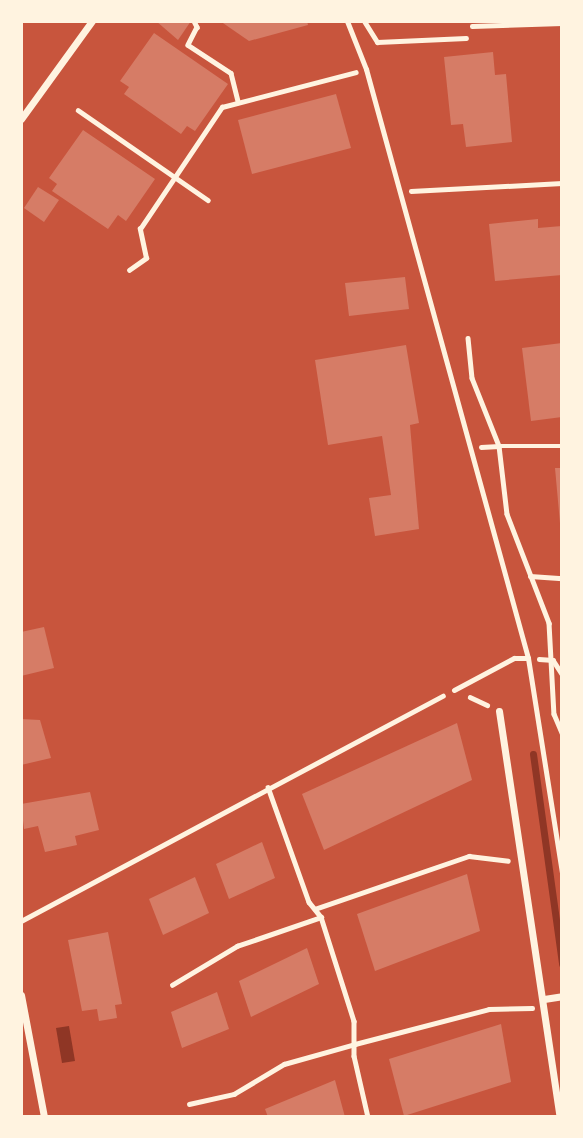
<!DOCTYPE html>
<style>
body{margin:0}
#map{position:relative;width:583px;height:1138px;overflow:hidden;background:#c8553d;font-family:"PT Sans Narrow",sans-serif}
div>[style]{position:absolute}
.water>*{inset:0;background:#8f3625}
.stream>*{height:7px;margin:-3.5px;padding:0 3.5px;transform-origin:3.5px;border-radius:3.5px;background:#8f3625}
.building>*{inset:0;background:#d67c66}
.path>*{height:4.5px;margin:-2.25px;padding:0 2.25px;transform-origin:2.25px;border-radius:2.25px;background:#fff3e0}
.service>*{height:5px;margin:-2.5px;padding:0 2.5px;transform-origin:2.5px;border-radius:2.5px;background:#fff3e0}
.minor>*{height:7px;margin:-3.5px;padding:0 3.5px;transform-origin:3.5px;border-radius:3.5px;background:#fff3e0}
span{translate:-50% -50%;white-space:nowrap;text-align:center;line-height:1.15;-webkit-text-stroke:7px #fff3e0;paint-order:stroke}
.frame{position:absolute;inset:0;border:23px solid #fff3e0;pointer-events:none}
</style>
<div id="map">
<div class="water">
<i style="clip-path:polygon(69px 1026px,75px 1061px,62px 1063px,56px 1028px)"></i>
</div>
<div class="stream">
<i style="left:533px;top:754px;width:212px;rotate:82.1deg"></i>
</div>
<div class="building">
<i style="clip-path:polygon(156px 21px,191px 21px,178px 40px)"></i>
<i style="clip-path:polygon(220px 21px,307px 21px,308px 25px,249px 41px)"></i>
<i style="clip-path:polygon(154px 33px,228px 84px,195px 131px,187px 126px,181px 134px,124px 94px,129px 87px,120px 81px)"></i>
<i style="clip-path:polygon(493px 52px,495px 75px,506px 74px,512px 142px,466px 147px,463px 124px,451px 125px,444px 57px)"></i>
<i style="clip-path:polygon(336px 94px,351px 148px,252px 174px,238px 120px)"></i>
<i style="clip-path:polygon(83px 130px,155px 179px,126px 221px,118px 215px,108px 229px,52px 191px,57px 184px,49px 178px)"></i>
<i style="clip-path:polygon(38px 187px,59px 200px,44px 222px,24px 208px)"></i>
<i style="clip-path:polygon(538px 219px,538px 228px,562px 226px,562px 275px,495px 281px,489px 224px)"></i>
<i style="clip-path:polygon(405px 277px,409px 309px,349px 316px,345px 283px)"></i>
<i style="clip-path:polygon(562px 343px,562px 417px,531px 421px,522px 348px)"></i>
<i style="clip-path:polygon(406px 345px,419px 423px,410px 425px,419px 529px,375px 536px,369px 498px,391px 495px,382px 436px,328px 445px,315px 360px)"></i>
<i style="clip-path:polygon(555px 468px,562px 468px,562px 522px,560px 523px)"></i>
<i style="clip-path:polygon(44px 627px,54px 668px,21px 676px,21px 632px)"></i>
<i style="clip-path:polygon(21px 719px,40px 720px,51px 758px,21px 765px)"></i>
<i style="clip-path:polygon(457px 723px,472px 780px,324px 850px,302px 794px)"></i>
<i style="clip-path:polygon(90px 792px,99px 830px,75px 836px,77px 845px,45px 852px,38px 826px,24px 829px,21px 804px)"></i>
<i style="clip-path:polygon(262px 842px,275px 878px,229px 899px,216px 864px)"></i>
<i style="clip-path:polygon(467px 874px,480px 931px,375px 971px,357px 914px)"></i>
<i style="clip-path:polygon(195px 877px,209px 913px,163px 935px,149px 899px)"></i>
<i style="clip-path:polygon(108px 932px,122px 1004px,115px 1005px,117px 1018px,99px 1021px,97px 1009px,82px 1011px,68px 940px)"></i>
<i style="clip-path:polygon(307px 948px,319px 984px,251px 1017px,239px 981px)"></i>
<i style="clip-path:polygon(217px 992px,229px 1029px,182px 1048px,171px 1012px)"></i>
<i style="clip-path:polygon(501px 1024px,511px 1082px,404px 1116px,389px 1059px)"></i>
<i style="clip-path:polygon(335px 1080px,345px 1117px,268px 1117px,265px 1109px)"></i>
</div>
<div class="path">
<i style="left:194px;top:21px;width:7px;rotate:63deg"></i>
<i style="left:197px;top:27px;width:20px;rotate:117deg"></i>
<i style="left:188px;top:45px;width:51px;rotate:33.1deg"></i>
<i style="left:231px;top:73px;width:30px;rotate:76deg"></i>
<i style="left:472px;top:26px;width:90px;rotate:-1.9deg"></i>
<i style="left:78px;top:110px;width:158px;rotate:34.7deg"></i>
<i style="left:411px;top:191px;width:151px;rotate:-3deg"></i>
<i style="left:129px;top:270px;width:21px;rotate:-35deg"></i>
<i style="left:146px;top:258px;width:30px;rotate:-102deg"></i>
<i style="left:140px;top:229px;width:147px;rotate:-56.1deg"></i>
<i style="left:222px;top:107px;width:138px;rotate:-14.6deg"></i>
<i style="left:468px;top:338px;width:40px;rotate:84.3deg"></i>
<i style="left:472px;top:378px;width:73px;rotate:68.3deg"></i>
<i style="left:499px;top:446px;width:63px"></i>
<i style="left:481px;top:447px;width:18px;rotate:-3deg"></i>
<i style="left:499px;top:446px;width:68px;rotate:83.3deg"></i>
<i style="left:507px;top:514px;width:117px;rotate:68.9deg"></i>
<i style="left:549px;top:623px;width:91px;rotate:86.9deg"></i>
<i style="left:554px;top:714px;width:21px;rotate:67deg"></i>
<i style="left:530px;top:576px;width:32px;rotate:4deg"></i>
<i style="left:539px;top:659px;width:14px;rotate:4deg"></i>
<i style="left:553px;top:660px;width:17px;rotate:57deg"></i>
<i style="left:470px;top:697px;width:19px;rotate:25deg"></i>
<i style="left:268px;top:787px;width:122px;rotate:70.4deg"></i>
<i style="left:309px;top:902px;width:19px;rotate:51deg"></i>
<i style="left:321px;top:917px;width:109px;rotate:72.4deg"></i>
<i style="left:354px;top:1021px;width:35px;rotate:90deg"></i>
<i style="left:354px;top:1056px;width:63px;rotate:77.1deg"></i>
<i style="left:315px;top:909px;width:163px;rotate:-19deg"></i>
<i style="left:469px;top:856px;width:39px;rotate:7deg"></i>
<i style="left:21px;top:921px;width:478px;rotate:-28.1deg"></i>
<i style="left:172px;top:985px;width:76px;rotate:-31deg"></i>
<i style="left:237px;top:946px;width:89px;rotate:-19deg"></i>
<i style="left:189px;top:1104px;width:46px;rotate:-12.5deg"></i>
<i style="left:234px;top:1094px;width:58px;rotate:-31deg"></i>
<i style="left:284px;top:1064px;width:74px;rotate:-15.7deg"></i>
<i style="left:355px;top:1044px;width:138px;rotate:-14.6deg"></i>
<i style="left:489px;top:1009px;width:43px;rotate:-1.3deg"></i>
</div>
<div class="service">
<i style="left:347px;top:21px;width:52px;rotate:68.4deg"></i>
<i style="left:366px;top:69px;width:611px;rotate:74.62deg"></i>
<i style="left:528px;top:658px;width:217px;rotate:81deg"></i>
<i style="left:364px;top:21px;width:25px;rotate:58deg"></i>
<i style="left:377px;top:42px;width:89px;rotate:-2.6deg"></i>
<i style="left:454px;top:690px;width:68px;rotate:-28.1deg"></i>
<i style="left:514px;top:658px;width:14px"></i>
</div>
<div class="minor">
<i style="left:21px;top:119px;width:121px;rotate:-54.1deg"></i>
<i style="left:499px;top:711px;width:411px;rotate:81.5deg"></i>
<i style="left:21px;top:995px;width:124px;rotate:79.3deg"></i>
<i style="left:544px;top:999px;width:18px;rotate:-9deg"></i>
</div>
<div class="frame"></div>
</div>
